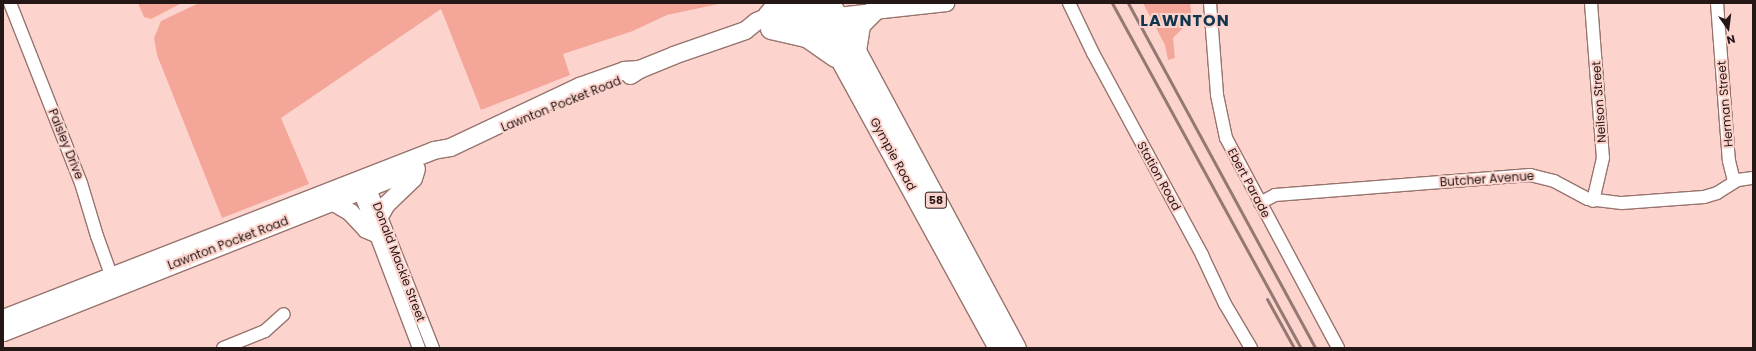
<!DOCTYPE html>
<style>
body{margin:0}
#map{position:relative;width:1756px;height:351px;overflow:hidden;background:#fcd4cd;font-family:Poppins,sans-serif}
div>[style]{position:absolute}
.green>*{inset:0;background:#f4a798}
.roads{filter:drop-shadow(1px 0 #97746d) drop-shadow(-1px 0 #97746d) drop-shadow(0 1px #97746d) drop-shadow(0 -1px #97746d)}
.minor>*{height:12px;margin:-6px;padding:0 6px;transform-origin:6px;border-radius:6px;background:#fff}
.tertiary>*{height:15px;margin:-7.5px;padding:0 7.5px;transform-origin:7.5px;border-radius:7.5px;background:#fff}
.secondary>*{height:17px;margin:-8.5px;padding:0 8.5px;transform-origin:8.5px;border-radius:8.5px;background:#fff}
.trunk>*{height:20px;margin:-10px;padding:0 10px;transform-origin:10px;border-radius:10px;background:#fff}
.rail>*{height:3px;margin:-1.5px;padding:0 1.5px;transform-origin:1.5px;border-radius:1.5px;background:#947874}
span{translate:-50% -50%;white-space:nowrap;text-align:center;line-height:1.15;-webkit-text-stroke:4px #fcd4cd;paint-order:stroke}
.shield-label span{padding:1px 3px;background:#fcd4cd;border:1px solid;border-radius:3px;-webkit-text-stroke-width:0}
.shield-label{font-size:11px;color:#251715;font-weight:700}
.street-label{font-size:12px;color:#251715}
.district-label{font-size:16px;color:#10354d;font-weight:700;letter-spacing:1px}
.frame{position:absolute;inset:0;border:4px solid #251715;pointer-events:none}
.north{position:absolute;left:1708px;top:8px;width:40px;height:40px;-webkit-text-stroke:3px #fcd4cd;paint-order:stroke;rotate:166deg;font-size:11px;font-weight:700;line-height:16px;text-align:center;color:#251715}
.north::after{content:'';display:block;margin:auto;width:14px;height:18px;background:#251715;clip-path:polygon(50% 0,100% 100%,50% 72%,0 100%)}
</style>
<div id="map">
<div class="green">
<i style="clip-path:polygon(138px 3px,182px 3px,151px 19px,144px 17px)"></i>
<i style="clip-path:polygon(199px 3px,723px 3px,667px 15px,633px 31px,563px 54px,570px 75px,481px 110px,441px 9px,281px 118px,309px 184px,222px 218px,157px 55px,154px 38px,161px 21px)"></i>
<i style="clip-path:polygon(1143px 3px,1190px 3px,1192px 19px,1173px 38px,1175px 58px,1168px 60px,1165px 45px)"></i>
</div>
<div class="roads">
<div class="minor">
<i style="left:10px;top:3px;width:193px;rotate:68.5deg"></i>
<i style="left:81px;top:183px;width:55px;rotate:73.2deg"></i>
<i style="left:97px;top:236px;width:50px;rotate:70.1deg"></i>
<i style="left:1069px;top:3px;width:55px;rotate:64.4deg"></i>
<i style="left:1093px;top:53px;width:230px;rotate:61.6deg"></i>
<i style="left:1202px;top:255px;width:54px;rotate:64.9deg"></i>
<i style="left:1225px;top:304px;width:51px;rotate:59.4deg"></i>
<i style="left:1210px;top:3px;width:92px;rotate:85.6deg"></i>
<i style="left:1217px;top:95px;width:44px;rotate:78.2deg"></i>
<i style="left:1226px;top:138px;width:238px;rotate:61.9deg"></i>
<i style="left:1591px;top:3px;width:155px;rotate:85.6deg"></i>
<i style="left:1603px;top:158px;width:44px;rotate:103.1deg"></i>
<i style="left:1717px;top:3px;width:158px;rotate:85.7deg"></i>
<i style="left:1729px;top:161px;width:21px;rotate:76deg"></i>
<i style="left:364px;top:183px;width:14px;rotate:54deg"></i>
<i style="left:372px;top:194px;width:166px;rotate:68.4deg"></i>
<i style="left:357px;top:185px;width:174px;rotate:69.2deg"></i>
<i style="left:1260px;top:203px;width:17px;rotate:-28deg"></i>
<i style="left:1275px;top:195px;width:256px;rotate:-4.5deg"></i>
<i style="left:1530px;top:175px;width:25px;rotate:14deg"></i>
<i style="left:1554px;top:181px;width:38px;rotate:28deg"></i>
<i style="left:1588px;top:199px;width:34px;rotate:7deg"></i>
<i style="left:1622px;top:203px;width:82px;rotate:-4.2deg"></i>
<i style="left:1704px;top:197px;width:14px;rotate:-17deg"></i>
<i style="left:1717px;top:193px;width:25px;rotate:-32deg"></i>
<i style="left:1738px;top:180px;width:15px;rotate:-8deg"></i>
<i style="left:223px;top:348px;width:45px;rotate:-22deg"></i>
<i style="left:265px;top:331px;width:25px;rotate:-42deg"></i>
</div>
<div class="tertiary">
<i style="left:837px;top:15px;width:110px;rotate:-6.3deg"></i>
</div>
<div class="secondary">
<i style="left:773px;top:29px;width:59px;rotate:-12.6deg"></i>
<i style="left:630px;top:75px;width:11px;rotate:-34deg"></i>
<i style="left:639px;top:69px;width:37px;rotate:-22deg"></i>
<i style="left:673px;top:55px;width:76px;rotate:-19.1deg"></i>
<i style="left:745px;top:30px;width:14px;rotate:-39deg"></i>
<i style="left:756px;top:21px;width:13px;rotate:-23deg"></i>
<i style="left:768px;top:16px;width:25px;rotate:-14deg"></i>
<i style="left:792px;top:10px;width:31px;rotate:-9deg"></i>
<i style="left:333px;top:202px;width:20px;rotate:30deg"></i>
<i style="left:350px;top:212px;width:23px;rotate:47deg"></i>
<i style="left:366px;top:229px;width:8px;rotate:23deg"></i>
<i style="left:380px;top:214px;width:12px;rotate:-59deg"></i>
<i style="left:386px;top:204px;width:37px;rotate:-44deg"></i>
<i style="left:413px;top:178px;width:10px;rotate:-73deg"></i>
<i style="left:3px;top:318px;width:462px;rotate:-21.3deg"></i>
<i style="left:433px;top:150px;width:17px;rotate:-10deg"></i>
<i style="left:450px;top:147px;width:143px;rotate:-25.3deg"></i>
<i style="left:579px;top:86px;width:48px;rotate:-19.6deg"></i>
<i style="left:624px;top:70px;width:15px;rotate:-4deg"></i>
<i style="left:3px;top:332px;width:435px;rotate:-21.6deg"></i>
</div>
<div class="trunk">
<i style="left:810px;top:3px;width:393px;rotate:61.3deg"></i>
<i style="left:830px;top:3px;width:392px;rotate:61.7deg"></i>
<i style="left:768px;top:16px;width:17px;rotate:-50deg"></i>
<i style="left:771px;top:29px;width:37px;rotate:13deg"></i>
<i style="left:807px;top:37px;width:35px;rotate:35deg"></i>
<i style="left:856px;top:51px;width:26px;rotate:-81deg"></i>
<i style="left:860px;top:25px;width:23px;rotate:-45deg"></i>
</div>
</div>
<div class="rail">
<i style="left:1112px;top:3px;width:393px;rotate:61.3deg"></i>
<i style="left:1128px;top:3px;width:392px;rotate:61.5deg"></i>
<i style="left:1267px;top:299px;width:56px;rotate:61.1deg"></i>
</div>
<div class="shield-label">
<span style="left:936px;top:200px">58</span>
</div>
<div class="street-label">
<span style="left:1599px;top:102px;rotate:-94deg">Neilson Street</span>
<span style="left:561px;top:104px;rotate:-22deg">Lawnton Pocket Road</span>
<span style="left:1725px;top:104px;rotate:-95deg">Herman Street</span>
<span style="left:66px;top:144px;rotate:68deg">Paisley Drive</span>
<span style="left:893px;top:154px;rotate:61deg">Gympie Road</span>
<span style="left:1159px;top:176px;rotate:61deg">Station Road</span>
<span style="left:1487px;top:179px;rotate:-4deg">Butcher Avenue</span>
<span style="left:1249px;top:183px;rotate:62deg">Ebert Parade</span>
<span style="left:228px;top:243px;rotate:-21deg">Lawnton Pocket Road</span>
<span style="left:399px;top:262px;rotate:69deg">Donald Mackie Street</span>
</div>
<div class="district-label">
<span style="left:1185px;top:21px">LAWNTON</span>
</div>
<div class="frame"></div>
<div class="north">N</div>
</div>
